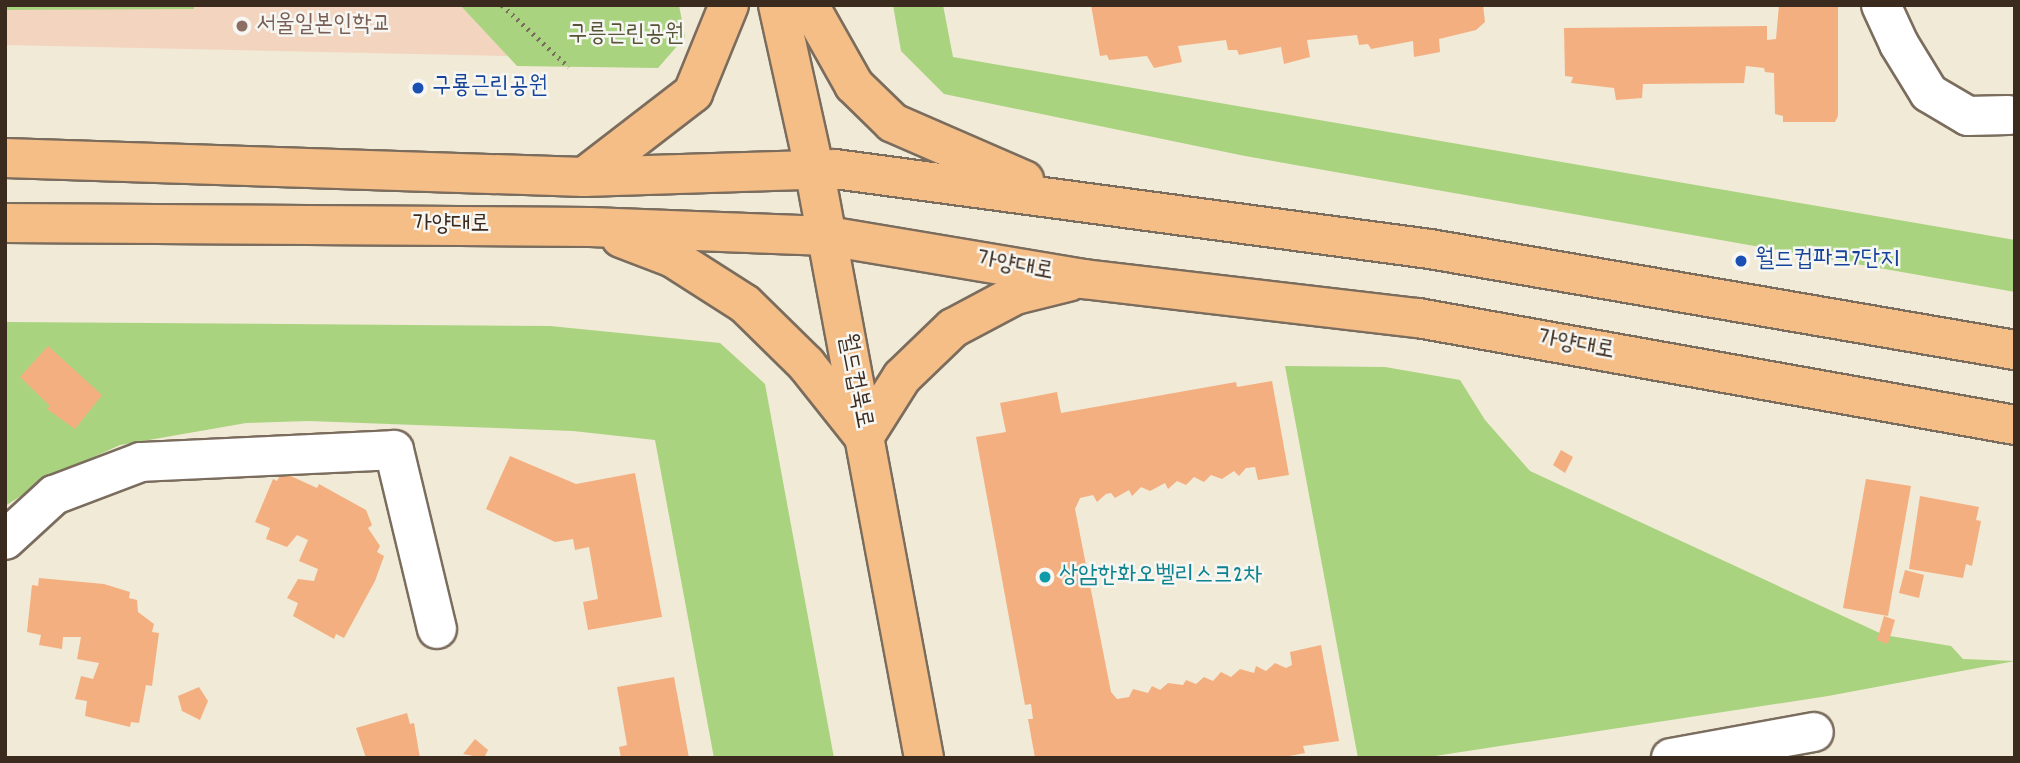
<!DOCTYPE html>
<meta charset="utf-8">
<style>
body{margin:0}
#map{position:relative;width:2020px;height:763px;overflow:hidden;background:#f1ead6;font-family:Dekko,"Poor Story",sans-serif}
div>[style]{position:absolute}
.built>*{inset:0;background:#f3d4bf}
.green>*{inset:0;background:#a9d37f}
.building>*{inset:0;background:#f4af81}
.path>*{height:4.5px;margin-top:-2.25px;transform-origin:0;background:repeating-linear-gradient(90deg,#7b6d5e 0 2px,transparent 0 7px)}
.roads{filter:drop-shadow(2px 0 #7b6d5e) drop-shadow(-2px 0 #7b6d5e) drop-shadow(0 2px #7b6d5e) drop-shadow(0 -2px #7b6d5e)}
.minor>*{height:38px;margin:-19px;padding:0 19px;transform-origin:19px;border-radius:19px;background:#fff}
.major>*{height:38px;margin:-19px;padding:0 19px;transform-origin:19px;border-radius:19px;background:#f6be87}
.dots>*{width:19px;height:19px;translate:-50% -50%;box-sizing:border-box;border:4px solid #f6f6f2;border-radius:50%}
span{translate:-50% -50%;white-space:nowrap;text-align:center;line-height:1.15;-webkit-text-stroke:5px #f6f6f2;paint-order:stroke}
.education-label{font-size:24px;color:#785e54}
.left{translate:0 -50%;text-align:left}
.park-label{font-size:24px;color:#565436}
.transit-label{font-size:24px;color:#164399}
.street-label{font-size:24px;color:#3b2a1e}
.culture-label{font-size:24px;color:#0d838f}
.frame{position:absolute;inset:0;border:7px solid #3b2a1e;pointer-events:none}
</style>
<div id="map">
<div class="built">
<i style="clip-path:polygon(5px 5px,460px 5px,508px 56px,5px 45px)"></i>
</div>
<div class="green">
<i style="clip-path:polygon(5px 5px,194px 5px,194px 9px,5px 10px)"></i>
<i style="clip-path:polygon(460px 5px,679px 5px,685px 37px,658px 68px,517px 66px)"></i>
<i style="clip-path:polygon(893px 5px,943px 5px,953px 57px,2015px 240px,2015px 292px,1245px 156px,944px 94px,901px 51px)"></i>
<i style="clip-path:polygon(5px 322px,550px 326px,720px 343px,765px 384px,834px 758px,714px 758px,655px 440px,573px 431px,309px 421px,246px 423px,120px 445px,54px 475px,5px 506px)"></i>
<i style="clip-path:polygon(1285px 366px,1385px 367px,1460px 380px,1485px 420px,1530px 471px,1884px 635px,1951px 646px,1963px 659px,2015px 661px,1828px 696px,1422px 758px,1358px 758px)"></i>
</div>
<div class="building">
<i style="clip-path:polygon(1091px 5px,1483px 5px,1485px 22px,1476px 30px,1439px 39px,1440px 52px,1414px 57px,1413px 41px,1371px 49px,1368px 44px,1359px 45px,1357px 35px,1307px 40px,1310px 57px,1284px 64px,1281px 47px,1239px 55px,1237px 50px,1228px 50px,1226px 40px,1178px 46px,1182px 62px,1154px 68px,1147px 56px,1109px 60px,1107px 55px,1100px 56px)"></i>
<i style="clip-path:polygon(1779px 5px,1838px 5px,1838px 116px,1835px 122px,1783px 122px,1783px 116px,1775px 114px,1774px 73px,1765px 72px,1764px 68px,1746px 66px,1744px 83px,1643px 84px,1642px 98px,1616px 100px,1614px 88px,1571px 83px,1573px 77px,1565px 76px,1564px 28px,1767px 26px,1767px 40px,1776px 39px)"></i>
<i style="clip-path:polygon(48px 346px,102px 395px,75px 429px,47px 409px,50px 406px,20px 377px)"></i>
<i style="clip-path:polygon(1272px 381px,1289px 475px,1258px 480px,1255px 467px,1246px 468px,1239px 476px,1234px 471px,1222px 479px,1211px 475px,1204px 482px,1194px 477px,1186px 485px,1177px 481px,1168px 489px,1165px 483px,1150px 491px,1141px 487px,1132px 496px,1129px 490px,1115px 498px,1111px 493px,1106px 494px,1097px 502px,1093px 495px,1080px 498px,1075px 509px,1111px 692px,1117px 699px,1129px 697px,1133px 689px,1148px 693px,1152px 686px,1160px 690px,1168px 683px,1183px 685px,1186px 680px,1196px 684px,1204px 677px,1213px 681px,1221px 672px,1231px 677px,1240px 669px,1254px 673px,1256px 666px,1266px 671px,1275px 663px,1286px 668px,1292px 665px,1290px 652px,1321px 645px,1339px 741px,1303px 746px,1305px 753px,1279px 758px,1035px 758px,1028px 719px,1033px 719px,1031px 704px,1025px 705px,976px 437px,1006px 432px,1000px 403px,1057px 392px,1061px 413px,1236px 382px,1237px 387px)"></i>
<i style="clip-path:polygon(1561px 450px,1573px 457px,1565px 473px,1553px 465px)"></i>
<i style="clip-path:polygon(510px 456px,576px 484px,635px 473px,662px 617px,588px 630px,583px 602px,598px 599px,589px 547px,575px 550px,573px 539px,555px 542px,486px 509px)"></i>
<i style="clip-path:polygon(282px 472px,317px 488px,319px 484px,366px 510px,372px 525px,368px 528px,380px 546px,377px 552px,384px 556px,375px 581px,344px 638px,336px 634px,334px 639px,293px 616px,298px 603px,287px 598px,298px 579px,314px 581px,318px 569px,299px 561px,308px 540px,297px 535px,287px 547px,266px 539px,270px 528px,255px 522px,273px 479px,277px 481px)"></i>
<i style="clip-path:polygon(1866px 479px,1911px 486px,1888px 616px,1843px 608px)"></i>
<i style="clip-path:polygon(1920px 496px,1979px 507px,1976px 520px,1981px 521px,1972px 566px,1966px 564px,1963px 578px,1909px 569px)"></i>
<i style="clip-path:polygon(1905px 570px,1924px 575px,1919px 598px,1899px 593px)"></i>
<i style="clip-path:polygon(39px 578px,104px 584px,130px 592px,129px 598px,137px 600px,138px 612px,154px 624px,152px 632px,159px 633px,152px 686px,146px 685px,139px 723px,131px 722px,130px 727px,85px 716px,87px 701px,75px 699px,81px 676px,93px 679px,99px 663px,77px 659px,81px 637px,63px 637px,62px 649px,39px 645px,41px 635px,27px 632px,32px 585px,38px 586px)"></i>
<i style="clip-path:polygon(1884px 616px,1895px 620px,1888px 644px,1877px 640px)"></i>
<i style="clip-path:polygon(674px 677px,689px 758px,621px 758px,619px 747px,627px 745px,617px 687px)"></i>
<i style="clip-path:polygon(199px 687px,208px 701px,200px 720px,182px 711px,178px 696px)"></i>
<i style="clip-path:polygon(407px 713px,410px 724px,414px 723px,420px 758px,366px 758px,356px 728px)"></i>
<i style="clip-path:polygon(475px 739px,488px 750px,484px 758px,463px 754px)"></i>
</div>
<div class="path">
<i style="left:502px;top:5px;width:91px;rotate:42.8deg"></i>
</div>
<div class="roads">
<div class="minor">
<i style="left:1881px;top:5px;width:43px;rotate:65.2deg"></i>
<i style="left:1899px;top:44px;width:57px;rotate:58.5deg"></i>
<i style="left:1929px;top:93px;width:45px;rotate:30.5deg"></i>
<i style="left:1968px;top:116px;width:40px;rotate:-1.4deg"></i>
<i style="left:5px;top:540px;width:67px;rotate:-42.6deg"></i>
<i style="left:54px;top:495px;width:93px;rotate:-20.8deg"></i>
<i style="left:141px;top:462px;width:253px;rotate:-2.7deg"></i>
<i style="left:394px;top:450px;width:184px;rotate:76.5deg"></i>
<i style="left:1671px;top:758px;width:145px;rotate:-10.3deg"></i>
</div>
<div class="major">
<i style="left:778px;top:5px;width:167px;rotate:77.5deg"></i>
<i style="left:814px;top:168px;width:600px;rotate:79.44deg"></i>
<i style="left:809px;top:5px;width:92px;rotate:60.6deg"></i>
<i style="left:854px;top:85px;width:54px;rotate:44.3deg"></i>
<i style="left:893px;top:123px;width:143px;rotate:23.5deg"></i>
<i style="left:5px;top:158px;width:579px;rotate:1.88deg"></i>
<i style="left:584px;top:177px;width:251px;rotate:-1.8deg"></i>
<i style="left:835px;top:169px;width:600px;rotate:7.66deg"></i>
<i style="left:1430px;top:249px;width:594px;rotate:9.8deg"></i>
<i style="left:584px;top:177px;width:138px;rotate:-37.6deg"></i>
<i style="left:693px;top:93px;width:95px;rotate:-67.8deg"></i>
<i style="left:5px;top:223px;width:585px;rotate:0.39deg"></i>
<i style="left:590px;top:227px;width:237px;rotate:2.2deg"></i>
<i style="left:827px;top:236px;width:261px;rotate:9.5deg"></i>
<i style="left:1084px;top:279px;width:336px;rotate:6.7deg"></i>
<i style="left:1418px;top:318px;width:607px;rotate:10.16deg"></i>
<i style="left:621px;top:238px;width:56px;rotate:21deg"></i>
<i style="left:673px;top:258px;width:85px;rotate:32.6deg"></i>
<i style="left:745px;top:304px;width:86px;rotate:44.5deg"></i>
<i style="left:806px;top:364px;width:93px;rotate:51.5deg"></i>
<i style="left:864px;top:437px;width:71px;rotate:-57.7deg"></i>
<i style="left:902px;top:377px;width:71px;rotate:-43.9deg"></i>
<i style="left:953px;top:328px;width:70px;rotate:-28deg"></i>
<i style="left:1015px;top:295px;width:55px;rotate:-13.8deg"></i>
</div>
</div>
<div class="dots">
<i style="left:242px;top:26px;background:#8d6e63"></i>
<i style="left:418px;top:88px;background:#1a4fb4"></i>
<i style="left:1741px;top:261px;background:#1a4fb4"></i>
<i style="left:1045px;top:577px;background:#0f9aa8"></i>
</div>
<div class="education-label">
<span class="left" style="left:256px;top:26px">서울일본인학교</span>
</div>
<div class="park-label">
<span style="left:626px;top:36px">구릉근린공원</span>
</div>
<div class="transit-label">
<span class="left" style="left:432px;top:88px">구룡근린공원</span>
<span class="left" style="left:1755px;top:261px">월드컵파크7단지</span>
</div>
<div class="street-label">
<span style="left:451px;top:226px">가양대로</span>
<span style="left:1015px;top:267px;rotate:10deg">가양대로</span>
<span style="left:1576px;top:346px;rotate:10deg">가양대로</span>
<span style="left:854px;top:381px;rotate:79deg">월드컵북로</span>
</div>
<div class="culture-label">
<span class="left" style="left:1059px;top:577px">상암한화오벨리스크2차</span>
</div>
<div class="frame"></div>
</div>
